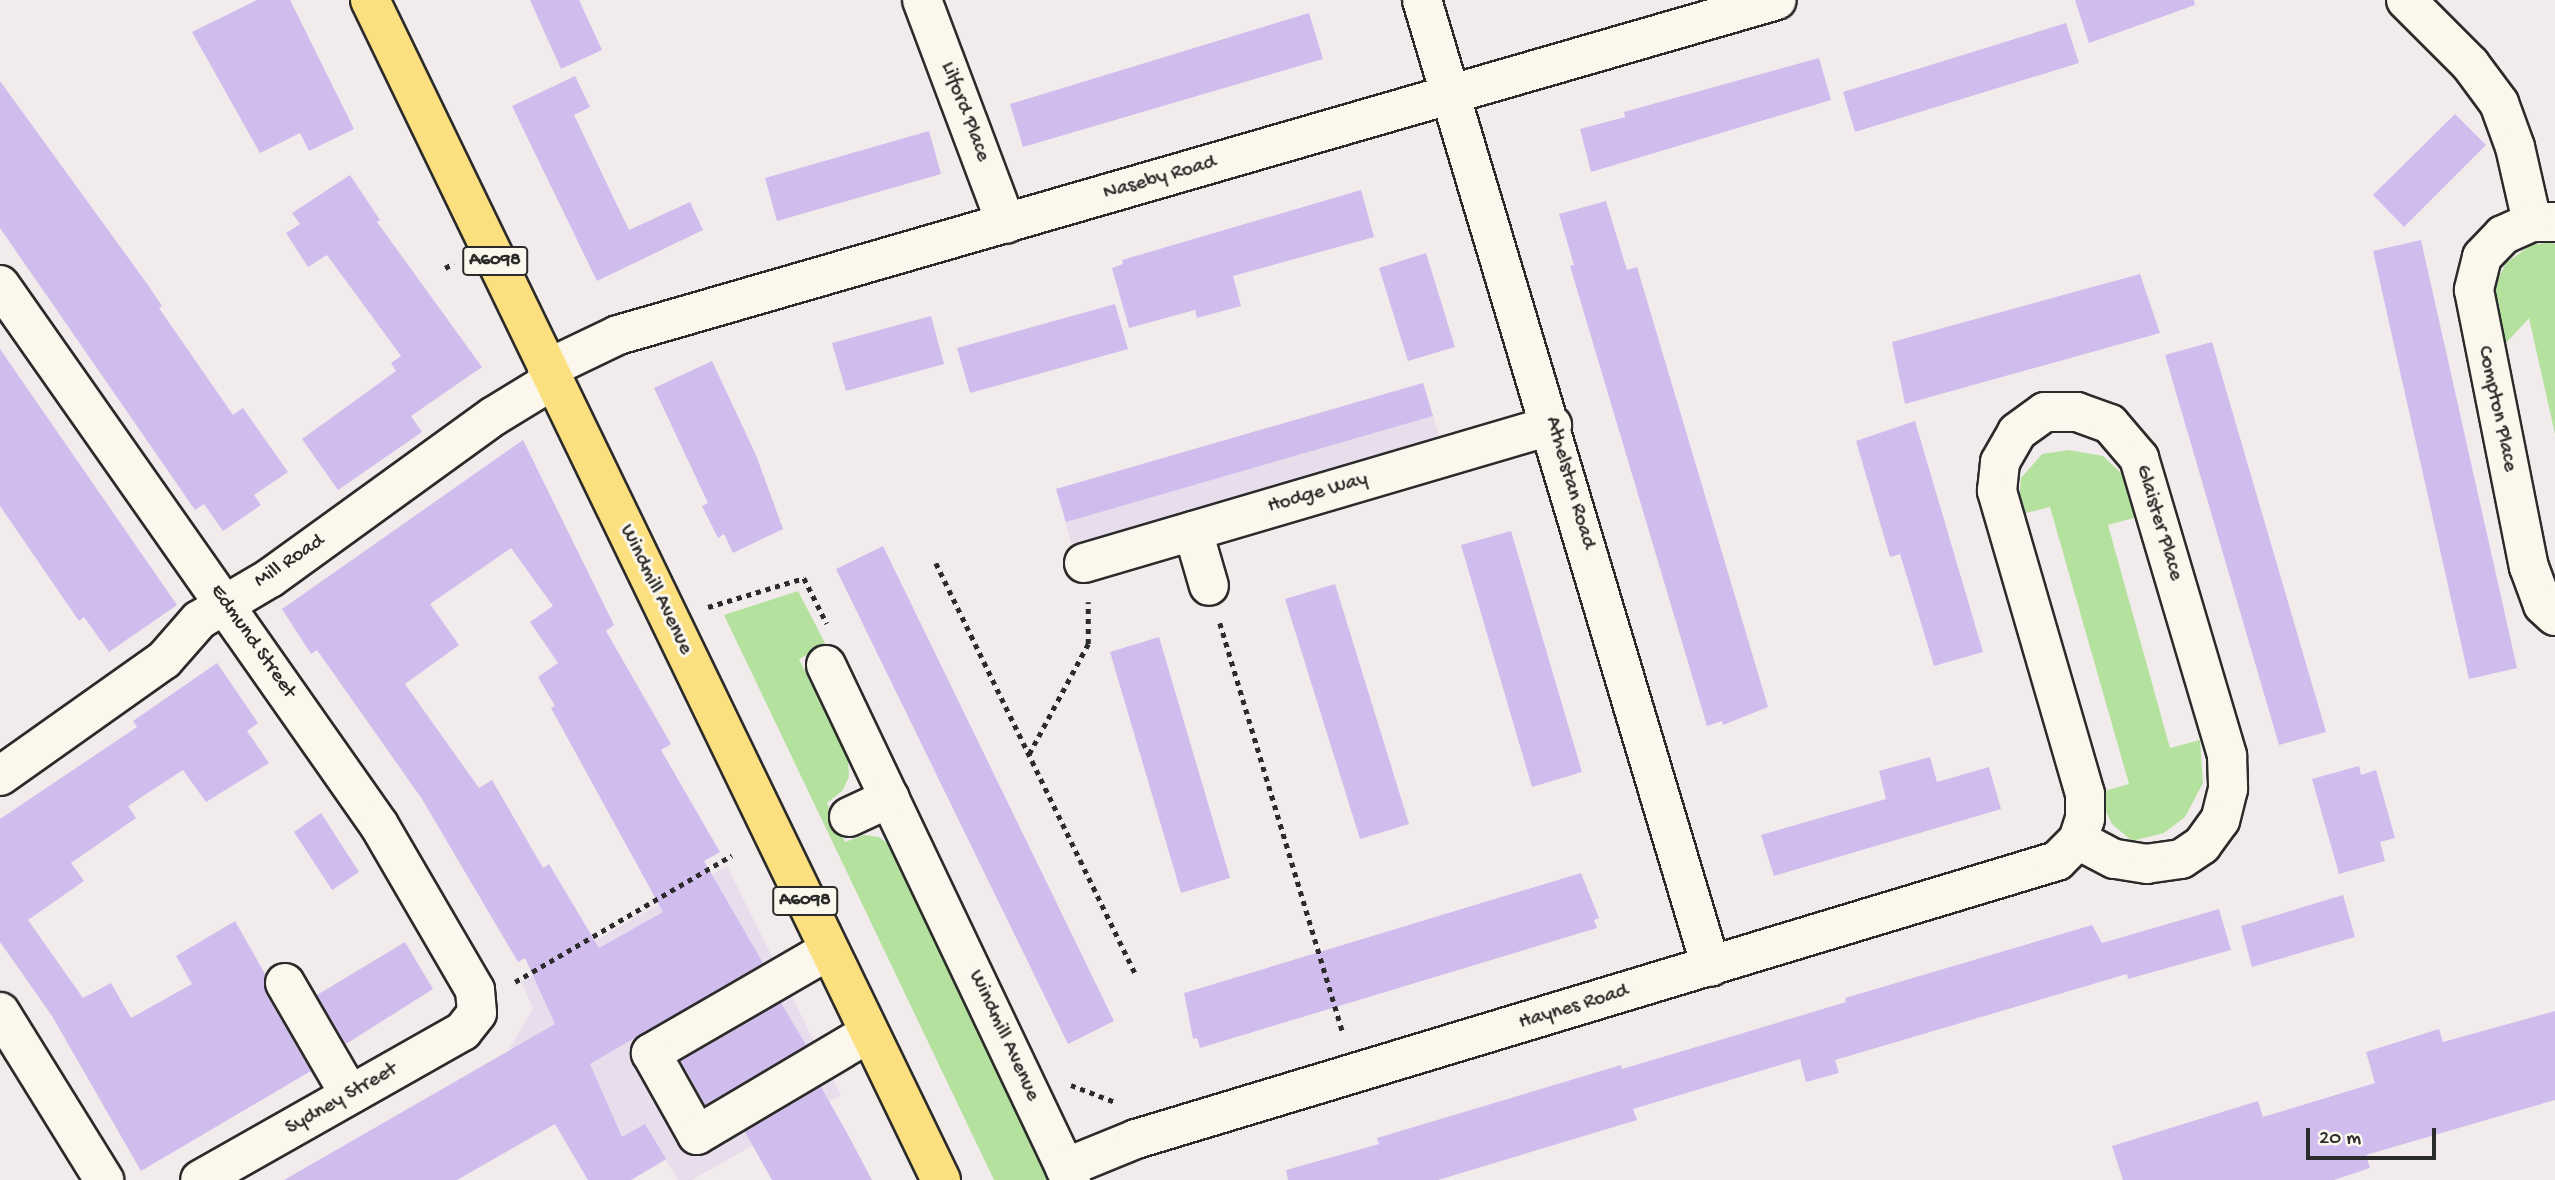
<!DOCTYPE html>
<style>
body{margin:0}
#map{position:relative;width:2555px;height:1180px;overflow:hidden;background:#f2ebec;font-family:"Gochi Hand",sans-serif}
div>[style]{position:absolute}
.built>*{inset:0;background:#e8dded}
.green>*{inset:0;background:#b5e19f}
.building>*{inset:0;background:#d0bdee}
.path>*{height:4.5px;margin-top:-2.25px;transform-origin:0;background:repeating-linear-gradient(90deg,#2b2b2b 0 5px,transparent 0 10px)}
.roads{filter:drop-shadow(2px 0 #2b2b2b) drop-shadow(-2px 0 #2b2b2b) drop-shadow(0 2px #2b2b2b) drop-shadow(0 -2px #2b2b2b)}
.minor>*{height:38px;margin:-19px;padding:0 19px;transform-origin:19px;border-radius:19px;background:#fbf7ec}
.major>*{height:38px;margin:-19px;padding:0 19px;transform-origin:19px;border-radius:19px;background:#fce080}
span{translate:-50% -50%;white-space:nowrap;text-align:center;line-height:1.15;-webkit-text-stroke:6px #fbf7ec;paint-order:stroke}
.shield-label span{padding:2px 5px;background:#fbf7ec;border:2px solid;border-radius:5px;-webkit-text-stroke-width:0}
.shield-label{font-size:19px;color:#2b2b2b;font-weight:700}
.street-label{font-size:21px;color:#2b2b2b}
.scale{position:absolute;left:2306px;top:1128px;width:130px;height:32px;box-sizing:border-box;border:4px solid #2b2b2b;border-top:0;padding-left:9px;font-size:21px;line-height:24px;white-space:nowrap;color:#2b2b2b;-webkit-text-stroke:5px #fbf7ec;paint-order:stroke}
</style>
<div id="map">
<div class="built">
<i style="clip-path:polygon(1423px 383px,1449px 469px,1081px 578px,1056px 489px)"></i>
<i style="clip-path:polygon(727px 866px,841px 1095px,692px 1180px,678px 1180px,666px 1160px,631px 1180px,588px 1180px,510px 1048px,533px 1008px,521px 982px)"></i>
</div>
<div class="green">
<i style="clip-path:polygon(2551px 242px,2555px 244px,2555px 434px,2529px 318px,2497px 353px,2493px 289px,2506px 263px,2531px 245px)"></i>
<i style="clip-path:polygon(2069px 450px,2103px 456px,2123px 475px,2137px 517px,2108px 525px,2170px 748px,2200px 740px,2203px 783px,2185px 817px,2164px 833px,2132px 841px,2112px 824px,2097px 793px,2129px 784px,2050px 507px,2018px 515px,2021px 478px,2042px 454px)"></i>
<i style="clip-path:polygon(798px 591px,826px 645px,799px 659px,848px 759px,849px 777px,842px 791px,827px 803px,845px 842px,864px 835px,879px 837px,891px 846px,1050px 1180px,994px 1180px,724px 615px)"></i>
</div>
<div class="building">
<i style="clip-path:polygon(257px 0,290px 0,354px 129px,309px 151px,300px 133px,260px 153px,192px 32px)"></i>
<i style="clip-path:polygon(530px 0,579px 0,602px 50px,561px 69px)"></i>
<i style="clip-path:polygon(2075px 0,2194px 0,2195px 5px,2089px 43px)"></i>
<i style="clip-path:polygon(1309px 13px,1323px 59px,1023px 147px,1010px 104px)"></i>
<i style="clip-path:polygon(2066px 23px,2079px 63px,1855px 132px,1843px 92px)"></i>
<i style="clip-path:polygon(1819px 58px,1831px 100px,1591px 172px,1580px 129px,1625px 117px,1624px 112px)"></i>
<i style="clip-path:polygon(575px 76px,590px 107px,574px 115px,629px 230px,690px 202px,703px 230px,597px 281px,512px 106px)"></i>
<i style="clip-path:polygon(0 81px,148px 285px,162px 306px,159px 308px,233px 415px,243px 408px,288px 472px,254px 495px,261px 505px,223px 531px,204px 504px,195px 510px,0 228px)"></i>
<i style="clip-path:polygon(2455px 114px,2486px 145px,2404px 227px,2373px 195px)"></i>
<i style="clip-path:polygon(929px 131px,941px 174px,777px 221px,765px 178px)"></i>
<i style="clip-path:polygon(350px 175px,380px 220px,377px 222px,482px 367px,411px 416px,422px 432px,338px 490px,302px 439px,396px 371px,391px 363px,401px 356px,327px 255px,308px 267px,286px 233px,300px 224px,292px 213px)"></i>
<i style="clip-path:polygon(1361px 190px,1374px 237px,1233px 276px,1241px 306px,1197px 318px,1195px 310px,1129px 328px,1112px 268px,1123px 264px,1122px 260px)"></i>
<i style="clip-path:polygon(1606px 201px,1627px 270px,1637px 267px,1768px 707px,1723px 725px,1722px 721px,1707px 726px,1570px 266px,1574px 265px,1559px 214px)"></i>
<i style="clip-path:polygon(2421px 240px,2517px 668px,2469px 679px,2373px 251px)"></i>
<i style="clip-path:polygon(1426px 253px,1455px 347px,1408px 361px,1379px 268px)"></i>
<i style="clip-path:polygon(2140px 274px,2160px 333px,1905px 404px,1892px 342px)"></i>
<i style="clip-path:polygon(1115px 304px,1128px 349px,970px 393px,957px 348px)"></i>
<i style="clip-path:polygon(931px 316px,944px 364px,846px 391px,832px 343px)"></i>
<i style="clip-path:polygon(2212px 342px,2326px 732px,2279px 745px,2165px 355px)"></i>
<i style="clip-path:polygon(0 349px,177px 605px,109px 652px,84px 617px,79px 621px,0 506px)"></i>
<i style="clip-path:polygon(712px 361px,756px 455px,783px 529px,733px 553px,724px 534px,718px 538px,702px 506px,708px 503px,654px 388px)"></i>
<i style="clip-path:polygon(1423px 383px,1433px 416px,1066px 522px,1056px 489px)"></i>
<i style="clip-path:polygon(1915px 421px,1983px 652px,1934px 666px,1900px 554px,1890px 557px,1856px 441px)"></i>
<i style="clip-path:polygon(evenodd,523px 440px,614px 625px,606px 631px,671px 744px,661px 750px,720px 852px,704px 861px,763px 963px,590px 1064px,622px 1137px,645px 1124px,666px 1159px,631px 1180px,588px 1180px,555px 1124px,457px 1180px,284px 1180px,555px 1024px,525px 958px,518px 962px,422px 799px,317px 650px,311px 654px,282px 609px,523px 440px,511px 548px,553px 606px,530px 622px,558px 663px,538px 677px,555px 706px,551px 708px,663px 912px,599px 948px,549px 864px,543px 868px,492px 780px,479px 788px,405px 684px,459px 645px,430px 604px,511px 548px)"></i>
<i style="clip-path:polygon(1511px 531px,1582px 772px,1532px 787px,1461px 545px)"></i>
<i style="clip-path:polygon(883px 546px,1114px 1021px,1068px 1044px,836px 569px)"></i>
<i style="clip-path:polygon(1335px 584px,1409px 824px,1360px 839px,1285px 599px)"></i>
<i style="clip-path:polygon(1159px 637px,1230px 878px,1181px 893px,1110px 652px)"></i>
<i style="clip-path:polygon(217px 663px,258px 723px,247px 731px,269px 763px,206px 802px,183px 770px,128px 806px,136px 818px,71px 863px,84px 881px,28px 920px,83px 998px,111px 983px,131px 1018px,192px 984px,176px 956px,235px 921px,265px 974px,266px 994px,311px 1071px,141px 1171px,52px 1016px,0 942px,0 819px,137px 727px,133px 721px)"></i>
<i style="clip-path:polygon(1930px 757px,1937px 782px,1989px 767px,2001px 809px,1774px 876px,1761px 835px,1886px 799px,1879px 771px)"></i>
<i style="clip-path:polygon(2359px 766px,2361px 775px,2376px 770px,2395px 838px,2380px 842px,2385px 861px,2339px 874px,2312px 779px)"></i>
<i style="clip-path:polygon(321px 813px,359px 872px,332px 890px,294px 832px)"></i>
<i style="clip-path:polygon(1581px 873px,1599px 918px,1594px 920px,1597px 928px,1200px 1048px,1197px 1038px,1193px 1039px,1184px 993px)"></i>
<i style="clip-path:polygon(2343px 895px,2355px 937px,2252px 967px,2241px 926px)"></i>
<i style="clip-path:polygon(2219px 909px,2231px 950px,2128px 979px,2127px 974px,1835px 1060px,1839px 1073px,1806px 1082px,1800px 1059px,1633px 1109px,1637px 1120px,1438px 1180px,1288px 1180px,1286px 1170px,1379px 1144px,1377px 1138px,1621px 1065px,1622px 1069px,1730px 1037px,1846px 1002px,1845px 998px,2092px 925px,2102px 943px)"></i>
<i style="clip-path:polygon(405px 942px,433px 989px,346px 1044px,317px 995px)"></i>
<i style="clip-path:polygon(781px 1003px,806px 1045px,705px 1105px,681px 1061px)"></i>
<i style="clip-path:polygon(2555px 1011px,2555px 1100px,2366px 1155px,2370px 1168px,2334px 1180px,2123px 1180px,2112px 1146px,2258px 1101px,2263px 1117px,2375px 1083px,2366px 1052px,2439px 1029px,2443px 1042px)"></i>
<i style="clip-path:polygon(821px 1087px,847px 1133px,872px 1180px,772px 1180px,745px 1132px)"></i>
</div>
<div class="path">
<i style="left:445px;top:268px;width:10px;rotate:-29deg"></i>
<i style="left:936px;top:563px;width:456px;rotate:64.1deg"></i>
<i style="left:708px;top:607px;width:100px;rotate:-16.8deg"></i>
<i style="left:804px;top:578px;width:51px;rotate:63.4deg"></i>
<i style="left:1220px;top:623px;width:429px;rotate:73.3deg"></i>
<i style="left:1029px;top:754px;width:125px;rotate:-61.8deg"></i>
<i style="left:1088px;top:644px;width:42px;rotate:-90deg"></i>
<i style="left:515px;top:982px;width:251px;rotate:-30.3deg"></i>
<i style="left:1071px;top:1085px;width:47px;rotate:21.1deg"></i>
</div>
<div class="roads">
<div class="minor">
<i style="left:922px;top:0;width:239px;rotate:69.4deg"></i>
<i style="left:1422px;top:0;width:1009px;rotate:73.36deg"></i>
<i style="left:2406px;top:0;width:91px;rotate:45deg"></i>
<i style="left:2470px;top:64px;width:49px;rotate:53.4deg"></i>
<i style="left:2499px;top:103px;width:47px;rotate:70deg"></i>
<i style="left:2515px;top:147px;width:77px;rotate:77.2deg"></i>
<i style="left:2532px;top:222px;width:23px"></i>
<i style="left:2532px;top:222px;width:32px;rotate:156deg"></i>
<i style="left:2503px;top:235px;width:30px;rotate:134deg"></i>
<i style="left:2482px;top:257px;width:34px;rotate:104deg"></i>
<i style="left:2474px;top:290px;width:282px;rotate:78.8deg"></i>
<i style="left:2529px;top:567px;width:40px;rotate:69.8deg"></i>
<i style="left:2543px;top:605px;width:16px;rotate:43deg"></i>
<i style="left:0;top:285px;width:660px;rotate:54.94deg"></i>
<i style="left:379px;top:825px;width:191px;rotate:59.8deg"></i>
<i style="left:475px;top:990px;width:23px;rotate:85deg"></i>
<i style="left:477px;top:1013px;width:23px;rotate:128deg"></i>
<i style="left:463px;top:1031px;width:302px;rotate:150.5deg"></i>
<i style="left:547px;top:369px;width:79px;rotate:-25.6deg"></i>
<i style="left:618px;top:335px;width:1206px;rotate:-16.12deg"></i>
<i style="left:1193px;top:531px;width:57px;rotate:73.8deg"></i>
<i style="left:1084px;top:563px;width:488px;rotate:-16.4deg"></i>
<i style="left:826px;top:665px;width:570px;rotate:64.56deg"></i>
<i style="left:0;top:776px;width:201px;rotate:-35.3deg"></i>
<i style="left:164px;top:660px;width:53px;rotate:-48.8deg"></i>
<i style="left:199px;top:620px;width:82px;rotate:-30.6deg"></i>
<i style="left:270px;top:578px;width:276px;rotate:-35.9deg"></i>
<i style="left:494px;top:416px;width:69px;rotate:-31.4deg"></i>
<i style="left:849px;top:817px;width:45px;rotate:-24.9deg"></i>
<i style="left:829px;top:950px;width:206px;rotate:149.9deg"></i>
<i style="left:651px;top:1053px;width:94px;rotate:60.7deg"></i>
<i style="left:697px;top:1135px;width:200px;rotate:-30.7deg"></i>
<i style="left:285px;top:983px;width:129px;rotate:59.9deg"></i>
<i style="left:0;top:1012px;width:198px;rotate:58.2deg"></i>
<i style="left:1065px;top:1168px;width:77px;rotate:-22.2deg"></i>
<i style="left:1136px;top:1139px;width:962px;rotate:-16.8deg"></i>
<i style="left:2057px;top:861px;width:30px;rotate:-45deg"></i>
<i style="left:2078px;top:840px;width:22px;rotate:-72deg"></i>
<i style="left:2085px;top:819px;width:25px;rotate:-90deg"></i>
<i style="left:2085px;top:794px;width:316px;rotate:-106.2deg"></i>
<i style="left:1997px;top:491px;width:29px;rotate:-84deg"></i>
<i style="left:2000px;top:462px;width:34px;rotate:-60deg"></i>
<i style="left:2017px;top:432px;width:34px;rotate:-36deg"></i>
<i style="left:2045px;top:412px;width:32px"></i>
<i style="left:2077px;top:412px;width:35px;rotate:20deg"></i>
<i style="left:2110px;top:424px;width:45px;rotate:49.5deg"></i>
<i style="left:2139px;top:458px;width:311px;rotate:73.5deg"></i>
<i style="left:2227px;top:756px;width:33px;rotate:88deg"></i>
<i style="left:2228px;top:789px;width:32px;rotate:104deg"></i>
<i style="left:2220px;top:820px;width:31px;rotate:126deg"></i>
<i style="left:2202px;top:845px;width:25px;rotate:146deg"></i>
<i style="left:2181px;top:859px;width:34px;rotate:172deg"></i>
<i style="left:2147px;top:864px;width:33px;rotate:-171deg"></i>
<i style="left:2114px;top:859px;width:41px;rotate:-152.2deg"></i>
</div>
<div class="major">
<i style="left:370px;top:0;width:1311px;rotate:64.18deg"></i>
</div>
</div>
<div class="shield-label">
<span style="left:495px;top:261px">A6098</span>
<span style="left:805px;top:901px">A6098</span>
</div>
<div class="street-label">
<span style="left:964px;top:112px;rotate:69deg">Lilford Place</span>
<span style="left:1160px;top:179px;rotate:-16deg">Naseby Road</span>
<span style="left:2496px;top:409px;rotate:78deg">Compton Place</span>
<span style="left:1569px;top:483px;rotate:74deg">Athelstan Road</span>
<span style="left:1318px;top:494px;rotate:-16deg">Hodge Way</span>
<span style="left:2158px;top:523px;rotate:73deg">Glaister Place</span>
<span style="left:290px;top:562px;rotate:-34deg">Mill Road</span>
<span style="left:655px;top:590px;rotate:64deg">Windmill Avenue</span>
<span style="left:252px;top:642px;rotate:55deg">Edmund Street</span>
<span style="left:1574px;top:1008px;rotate:-17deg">Haynes Road</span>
<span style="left:1003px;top:1036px;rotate:65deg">Windmill Avenue</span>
<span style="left:342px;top:1100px;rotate:-30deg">Sydney Street</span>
</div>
<div class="scale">20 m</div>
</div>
